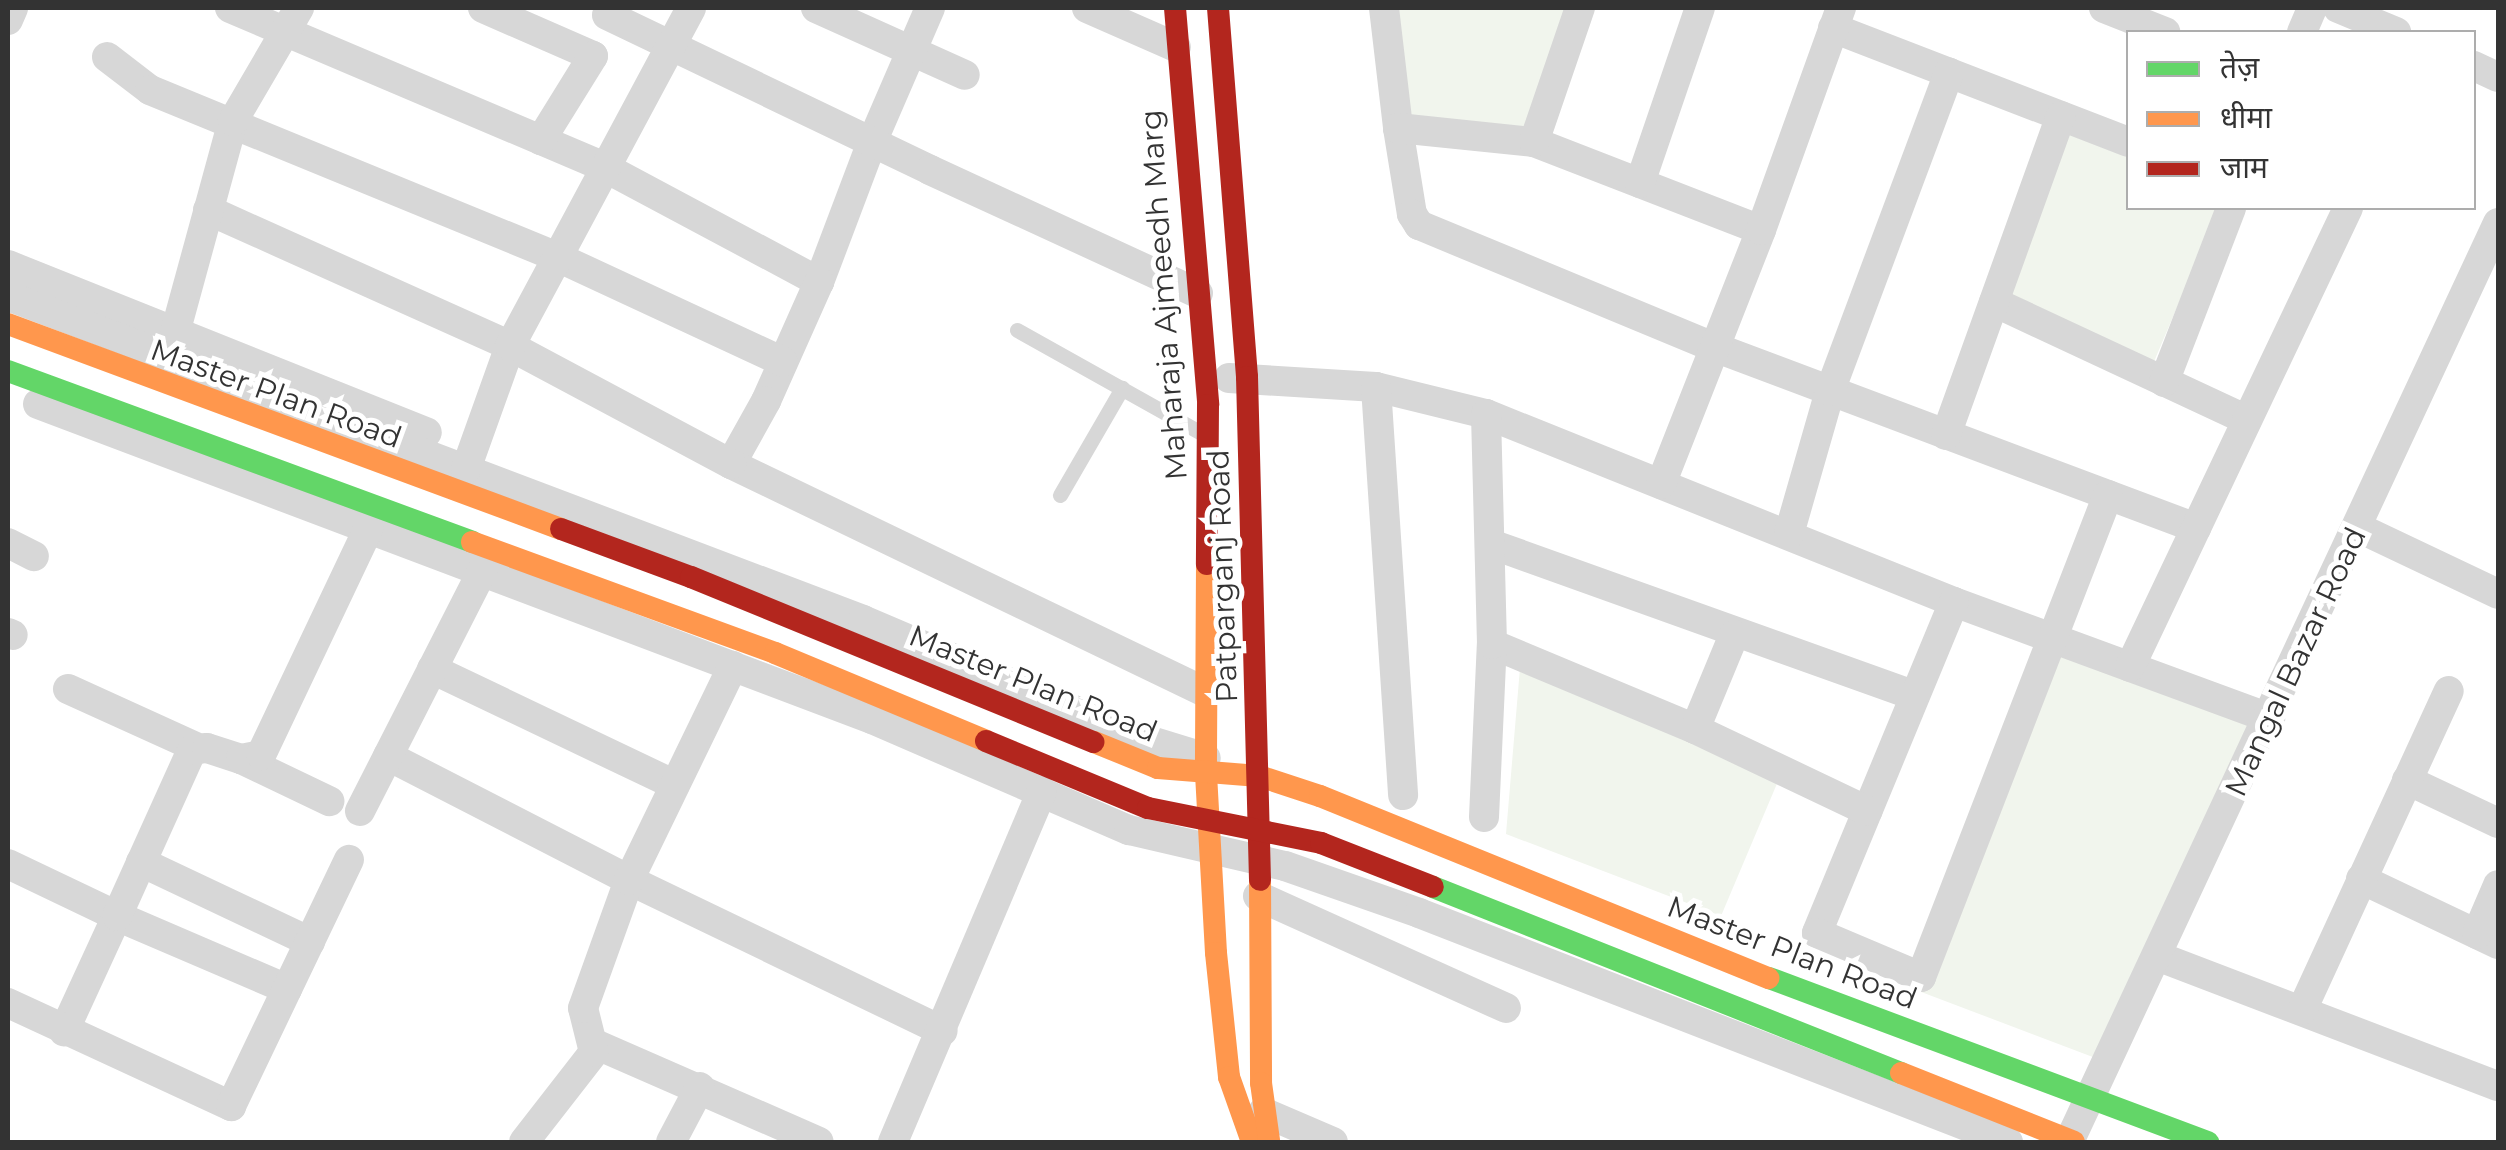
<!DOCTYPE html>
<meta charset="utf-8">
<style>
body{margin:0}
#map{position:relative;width:2506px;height:1150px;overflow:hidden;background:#fff;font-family:Montserrat,"Noto Sans Devanagari",sans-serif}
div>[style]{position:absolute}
.green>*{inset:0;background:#f1f5ed}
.lane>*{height:15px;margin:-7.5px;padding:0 7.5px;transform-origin:7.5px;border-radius:7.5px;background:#d7d7d7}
.street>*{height:30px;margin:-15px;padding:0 15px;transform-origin:15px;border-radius:15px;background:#d7d7d7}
.fast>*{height:22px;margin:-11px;padding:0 11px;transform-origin:11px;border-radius:11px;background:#63d668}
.slow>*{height:22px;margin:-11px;padding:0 11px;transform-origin:11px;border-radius:11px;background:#ff974d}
.jam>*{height:22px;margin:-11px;padding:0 11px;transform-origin:11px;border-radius:11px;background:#b3261e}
span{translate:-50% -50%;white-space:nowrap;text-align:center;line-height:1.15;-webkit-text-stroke:10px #fff;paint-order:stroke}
.street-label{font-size:30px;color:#333}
.frame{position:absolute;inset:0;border:10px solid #333;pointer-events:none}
.legend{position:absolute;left:2126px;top:30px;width:350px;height:180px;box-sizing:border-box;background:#fff;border:2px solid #adadad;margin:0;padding:12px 18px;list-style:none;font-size:30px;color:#333}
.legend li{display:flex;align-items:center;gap:20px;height:50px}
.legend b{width:50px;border:2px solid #adadad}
</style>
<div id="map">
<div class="green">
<i style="clip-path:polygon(1382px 8px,1568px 8px,1529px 137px,1391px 118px)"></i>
<i style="clip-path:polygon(2068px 129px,2128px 151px,2128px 208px,2219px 208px,2153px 364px,2007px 296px)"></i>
<i style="clip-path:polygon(2051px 637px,2270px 718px,2106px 1062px,1916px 990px)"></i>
<i style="clip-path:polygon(1520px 668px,1784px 767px,1721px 916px,1506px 834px)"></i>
</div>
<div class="lane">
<i style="left:1017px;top:330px;width:211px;rotate:29.2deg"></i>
<i style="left:1060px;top:495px;width:124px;rotate:-59.9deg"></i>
</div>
<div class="street">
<i style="left:230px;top:8px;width:406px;rotate:23deg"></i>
<i style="left:604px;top:167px;width:244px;rotate:28.1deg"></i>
<i style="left:483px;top:8px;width:120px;rotate:23.6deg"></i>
<i style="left:593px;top:56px;width:99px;rotate:121.8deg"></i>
<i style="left:816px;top:8px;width:163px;rotate:24.2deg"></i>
<i style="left:930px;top:8px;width:146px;rotate:113.4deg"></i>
<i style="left:872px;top:142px;width:150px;rotate:110.7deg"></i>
<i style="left:819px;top:282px;width:130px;rotate:114deg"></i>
<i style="left:766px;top:401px;width:72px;rotate:119.1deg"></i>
<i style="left:731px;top:464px;width:528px;rotate:25.69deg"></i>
<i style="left:1087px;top:8px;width:97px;rotate:23.7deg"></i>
<i style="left:1384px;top:8px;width:121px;rotate:83.3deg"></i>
<i style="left:1398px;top:128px;width:87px;rotate:80.8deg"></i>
<i style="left:1412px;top:214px;width:13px;rotate:58deg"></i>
<i style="left:1419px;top:225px;width:319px;rotate:22.5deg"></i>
<i style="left:1714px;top:347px;width:515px;rotate:20.58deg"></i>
<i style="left:2104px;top:8px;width:66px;rotate:21.5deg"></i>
<i style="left:2338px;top:8px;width:63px;rotate:22.5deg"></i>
<i style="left:607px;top:15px;width:358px;rotate:25.6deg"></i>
<i style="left:930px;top:170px;width:295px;rotate:24.7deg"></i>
<i style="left:8px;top:20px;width:13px;rotate:-67deg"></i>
<i style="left:1833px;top:28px;width:316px;rotate:21.1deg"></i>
<i style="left:2302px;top:32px;width:26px;rotate:-67deg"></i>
<i style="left:107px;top:57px;width:54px;rotate:37.5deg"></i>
<i style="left:150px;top:90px;width:438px;rotate:22.3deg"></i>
<i style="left:555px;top:256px;width:251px;rotate:24.9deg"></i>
<i style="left:2474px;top:66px;width:26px;rotate:25deg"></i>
<i style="left:1398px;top:128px;width:137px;rotate:5.9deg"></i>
<i style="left:1534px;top:142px;width:243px;rotate:21.2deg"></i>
<i style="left:1534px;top:142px;width:142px;rotate:-71.1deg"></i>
<i style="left:1640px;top:183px;width:185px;rotate:-71.1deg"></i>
<i style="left:208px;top:210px;width:331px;rotate:24.2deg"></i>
<i style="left:510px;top:346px;width:251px;rotate:28.1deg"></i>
<i style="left:8px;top:265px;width:451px;rotate:21.8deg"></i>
<i style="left:8px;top:296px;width:914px;rotate:20.75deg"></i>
<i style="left:863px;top:620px;width:296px;rotate:23.1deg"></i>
<i style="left:1135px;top:736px;width:74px;rotate:17.2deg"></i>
<i style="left:1994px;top:302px;width:279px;rotate:25deg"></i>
<i style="left:175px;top:333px;width:220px;rotate:-74.7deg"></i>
<i style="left:233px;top:121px;width:131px;rotate:-59.7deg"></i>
<i style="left:1229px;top:378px;width:147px;rotate:3.5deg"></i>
<i style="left:1376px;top:387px;width:113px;rotate:13.8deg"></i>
<i style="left:1486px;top:414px;width:504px;rotate:21.89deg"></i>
<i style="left:1954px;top:602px;width:337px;rotate:20.2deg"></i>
<i style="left:2164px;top:382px;width:186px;rotate:-68.9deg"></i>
<i style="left:1376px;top:387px;width:409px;rotate:86.2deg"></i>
<i style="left:38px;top:404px;width:892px;rotate:20.69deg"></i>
<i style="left:872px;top:719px;width:280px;rotate:23.4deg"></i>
<i style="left:1129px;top:830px;width:160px;rotate:13deg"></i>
<i style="left:1285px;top:866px;width:142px;rotate:19.3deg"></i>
<i style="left:1419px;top:913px;width:632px;rotate:21.25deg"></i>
<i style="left:1946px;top:435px;width:339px;rotate:-70.2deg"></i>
<i style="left:466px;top:469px;width:131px;rotate:-70.3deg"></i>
<i style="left:510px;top:346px;width:383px;rotate:-61.8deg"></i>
<i style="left:1661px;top:484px;width:273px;rotate:-68.5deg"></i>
<i style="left:1761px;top:230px;width:236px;rotate:-70.2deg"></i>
<i style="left:2359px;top:528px;width:154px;rotate:25.4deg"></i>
<i style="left:1789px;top:534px;width:149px;rotate:-74deg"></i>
<i style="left:1830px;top:391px;width:340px;rotate:-69.5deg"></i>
<i style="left:8px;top:543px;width:29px;rotate:27deg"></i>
<i style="left:1491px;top:544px;width:450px;rotate:19.7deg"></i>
<i style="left:1954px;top:602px;width:358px;rotate:112.5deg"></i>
<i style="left:1817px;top:933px;width:113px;rotate:22.9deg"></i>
<i style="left:1921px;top:977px;width:517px;rotate:-68.8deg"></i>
<i style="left:8px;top:633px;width:5px;rotate:22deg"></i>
<i style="left:1492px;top:644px;width:220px;rotate:22.7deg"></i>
<i style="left:1695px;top:729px;width:191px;rotate:25.4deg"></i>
<i style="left:2130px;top:667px;width:508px;rotate:-64.59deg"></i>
<i style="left:432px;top:669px;width:269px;rotate:25.5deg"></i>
<i style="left:68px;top:689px;width:143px;rotate:24.4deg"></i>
<i style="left:1695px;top:729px;width:102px;rotate:-67.5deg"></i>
<i style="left:388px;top:756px;width:271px;rotate:27.2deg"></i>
<i style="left:629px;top:880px;width:348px;rotate:25.7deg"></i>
<i style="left:241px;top:759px;width:98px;rotate:25.5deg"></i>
<i style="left:2407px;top:780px;width:101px;rotate:25.3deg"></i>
<i style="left:360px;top:811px;width:271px;rotate:-63deg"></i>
<i style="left:1484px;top:817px;width:173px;rotate:-87.4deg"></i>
<i style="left:1492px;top:644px;width:230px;rotate:-91.5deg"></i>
<i style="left:141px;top:862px;width:187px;rotate:25.3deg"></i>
<i style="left:8px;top:864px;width:121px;rotate:25.5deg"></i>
<i style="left:117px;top:916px;width:127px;rotate:114.7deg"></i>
<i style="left:2361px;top:879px;width:152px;rotate:25.4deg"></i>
<i style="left:1258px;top:896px;width:272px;rotate:24.3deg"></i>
<i style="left:2477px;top:934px;width:53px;rotate:-66.8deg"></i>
<i style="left:2157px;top:956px;width:365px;rotate:20.9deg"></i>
<i style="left:287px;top:989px;width:185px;rotate:-156.8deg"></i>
<i style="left:117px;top:916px;width:182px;rotate:-65.7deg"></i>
<i style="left:192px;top:750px;width:15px;rotate:-8deg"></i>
<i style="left:207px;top:748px;width:36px;rotate:18deg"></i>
<i style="left:241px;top:759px;width:20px;rotate:-11deg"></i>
<i style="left:261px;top:755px;width:251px;rotate:-64.6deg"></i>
<i style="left:8px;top:1003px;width:246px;rotate:24.8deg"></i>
<i style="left:231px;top:1106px;width:273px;rotate:-64.4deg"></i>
<i style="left:2302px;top:1010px;width:351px;rotate:-65.3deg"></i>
<i style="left:595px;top:1044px;width:244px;rotate:23.6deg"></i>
<i style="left:1263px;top:1112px;width:76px;rotate:23.2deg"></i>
<i style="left:524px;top:1142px;width:114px;rotate:-52.1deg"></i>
<i style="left:594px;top:1052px;width:45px;rotate:-104deg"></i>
<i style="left:583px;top:1008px;width:136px;rotate:-70.2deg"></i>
<i style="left:629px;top:880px;width:238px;rotate:-64.1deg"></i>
<i style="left:671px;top:1142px;width:62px;rotate:-62.2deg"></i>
<i style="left:893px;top:1142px;width:381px;rotate:-67deg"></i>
<i style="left:2069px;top:1142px;width:1014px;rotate:-64.98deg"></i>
</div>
<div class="fast">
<i style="left:8px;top:371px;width:495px;rotate:20.2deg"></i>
<i style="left:1433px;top:887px;width:504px;rotate:21.67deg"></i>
<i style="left:1769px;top:978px;width:469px;rotate:20.5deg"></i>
</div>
<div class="slow">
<i style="left:8px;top:324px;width:590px;rotate:20.34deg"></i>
<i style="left:472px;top:542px;width:323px;rotate:20.1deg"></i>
<i style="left:775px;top:653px;width:229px;rotate:22.6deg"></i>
<i style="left:1207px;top:564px;width:210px;rotate:90.3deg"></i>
<i style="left:1206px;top:774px;width:179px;rotate:86.8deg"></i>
<i style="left:1216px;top:953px;width:125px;rotate:84deg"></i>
<i style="left:1229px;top:1077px;width:69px;rotate:70.5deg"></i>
<i style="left:1094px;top:742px;width:69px;rotate:22.1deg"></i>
<i style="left:1158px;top:768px;width:101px;rotate:4.5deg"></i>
<i style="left:1259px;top:776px;width:64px;rotate:18.2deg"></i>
<i style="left:1320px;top:796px;width:484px;rotate:22.1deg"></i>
<i style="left:1260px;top:880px;width:203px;rotate:89.7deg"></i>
<i style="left:1261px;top:1083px;width:58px;rotate:82deg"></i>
<i style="left:1901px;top:1073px;width:186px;rotate:21.7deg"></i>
</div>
<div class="jam">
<i style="left:1175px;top:8px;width:398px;rotate:85.2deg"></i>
<i style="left:1208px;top:405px;width:159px;rotate:90.4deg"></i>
<i style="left:1218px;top:8px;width:370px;rotate:85.5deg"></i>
<i style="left:1247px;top:377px;width:503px;rotate:88.52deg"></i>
<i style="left:561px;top:529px;width:139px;rotate:20.3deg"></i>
<i style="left:691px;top:577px;width:435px;rotate:22.3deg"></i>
<i style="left:986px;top:741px;width:175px;rotate:22.5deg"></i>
<i style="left:1148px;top:808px;width:177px;rotate:11.4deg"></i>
<i style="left:1321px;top:843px;width:120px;rotate:21.4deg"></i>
</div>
<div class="street-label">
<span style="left:1164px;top:295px;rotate:-94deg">Maharaja Ajmeedh Marg</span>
<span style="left:276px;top:394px;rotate:20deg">Master Plan Road</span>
<span style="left:1223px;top:576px;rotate:-92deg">Patparganj Road</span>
<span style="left:2296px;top:662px;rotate:-65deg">Mangal Bazar Road</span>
<span style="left:1033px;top:684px;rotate:22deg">Master Plan Road</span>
<span style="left:1792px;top:953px;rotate:21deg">Master Plan Road</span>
</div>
<div class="frame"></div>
<ul class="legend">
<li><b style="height:12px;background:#63d668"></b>तेज़</li>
<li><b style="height:12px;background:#ff974d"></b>धीमा</li>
<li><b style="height:12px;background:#b3261e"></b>जाम</li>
</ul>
</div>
